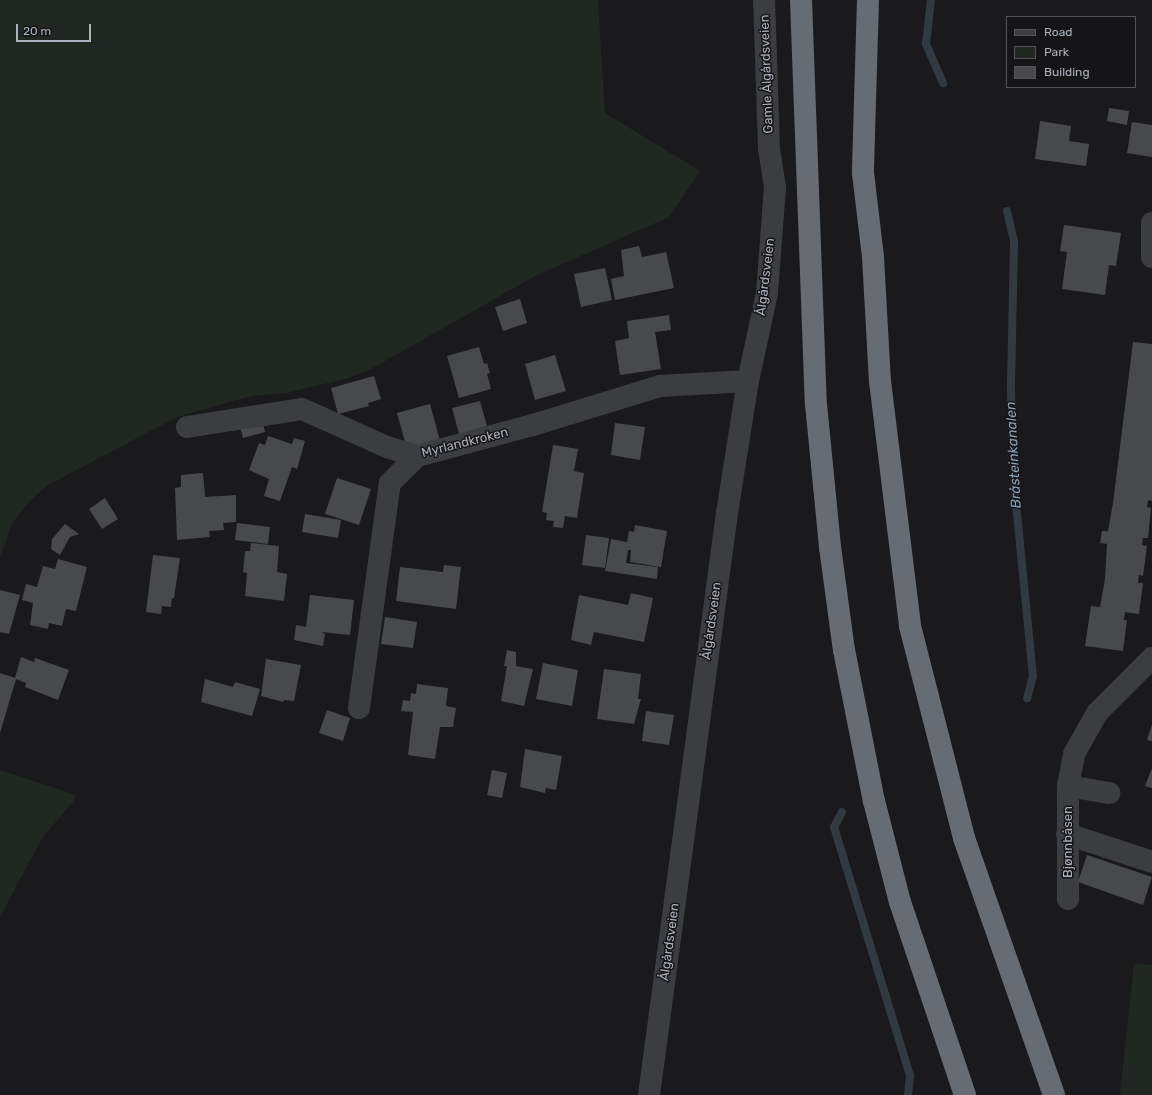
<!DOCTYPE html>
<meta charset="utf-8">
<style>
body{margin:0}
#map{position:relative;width:1152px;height:1095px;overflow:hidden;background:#1a1a1d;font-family:Rubik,sans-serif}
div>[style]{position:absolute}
.green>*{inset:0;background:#202821}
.stream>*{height:8px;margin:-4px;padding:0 4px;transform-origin:4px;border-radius:4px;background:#303b41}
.building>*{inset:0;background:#47494d}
.minor>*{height:22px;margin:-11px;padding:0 11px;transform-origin:11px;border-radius:11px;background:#3b3d41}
.highway>*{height:22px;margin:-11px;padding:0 11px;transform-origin:11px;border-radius:11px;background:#676b72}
span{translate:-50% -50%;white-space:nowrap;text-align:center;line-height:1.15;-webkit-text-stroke:3px #151518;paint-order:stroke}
.street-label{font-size:13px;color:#adb3bc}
.water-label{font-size:14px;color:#86a3b5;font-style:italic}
.legend{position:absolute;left:1006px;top:16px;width:130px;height:72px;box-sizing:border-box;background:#151518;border:1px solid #52545a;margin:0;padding:5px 7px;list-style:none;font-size:12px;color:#adb3bc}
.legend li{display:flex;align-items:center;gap:8px;height:20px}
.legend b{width:20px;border:1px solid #52545a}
.scale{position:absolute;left:16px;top:24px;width:75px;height:18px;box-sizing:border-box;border:2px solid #adb3bc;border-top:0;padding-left:5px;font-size:12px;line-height:14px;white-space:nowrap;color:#adb3bc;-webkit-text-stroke:3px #151518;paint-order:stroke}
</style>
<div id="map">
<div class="green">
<i style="clip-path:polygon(0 0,598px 0,605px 113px,700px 171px,669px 217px,535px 276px,371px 369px,345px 379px,285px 393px,251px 396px,177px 417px,48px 485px,30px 501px,13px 522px,0 557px)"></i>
<i style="clip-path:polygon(0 770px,76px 795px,73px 802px,42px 838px,0 917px)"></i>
<i style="clip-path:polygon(1134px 963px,1152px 965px,1152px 1095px,1120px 1095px)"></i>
</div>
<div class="stream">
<i style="left:931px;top:0;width:44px;rotate:96.5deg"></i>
<i style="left:926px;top:44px;width:43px;rotate:66.4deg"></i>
<i style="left:1007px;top:211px;width:32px;rotate:77deg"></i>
<i style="left:1014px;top:242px;width:149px;rotate:91.2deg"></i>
<i style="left:1011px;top:391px;width:102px;rotate:87.8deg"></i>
<i style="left:1015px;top:493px;width:184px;rotate:84.4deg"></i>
<i style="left:1033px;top:676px;width:23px;rotate:105deg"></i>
<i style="left:842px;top:812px;width:17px;rotate:118deg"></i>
<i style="left:834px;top:827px;width:260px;rotate:73deg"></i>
<i style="left:910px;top:1076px;width:19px;rotate:96deg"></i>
</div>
<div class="building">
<i style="clip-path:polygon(1109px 108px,1129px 111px,1127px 125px,1107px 121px)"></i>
<i style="clip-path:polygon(1040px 121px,1071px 126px,1069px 141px,1089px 144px,1086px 166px,1035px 159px)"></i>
<i style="clip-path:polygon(1132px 122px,1152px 125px,1152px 157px,1127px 153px)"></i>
<i style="clip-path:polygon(1064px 225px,1121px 233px,1116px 266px,1109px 265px,1105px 295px,1062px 289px,1067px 252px,1060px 251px)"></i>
<i style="clip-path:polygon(639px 246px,642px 257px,666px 252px,674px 288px,615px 300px,611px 279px,624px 276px,621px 250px)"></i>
<i style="clip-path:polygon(605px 268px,612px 300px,581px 307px,574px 274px)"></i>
<i style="clip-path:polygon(520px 299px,527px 323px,503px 331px,495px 307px)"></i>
<i style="clip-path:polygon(669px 315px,671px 330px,655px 332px,661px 369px,620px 375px,615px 341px,629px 338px,627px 321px)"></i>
<i style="clip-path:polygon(1133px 342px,1152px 344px,1152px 501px,1148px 500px,1147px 507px,1151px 508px,1148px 538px,1143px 538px,1142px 545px,1147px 546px,1143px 576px,1139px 575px,1138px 583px,1143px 583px,1139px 614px,1125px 612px,1124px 620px,1127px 620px,1123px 651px,1085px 646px,1091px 606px,1100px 607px,1105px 579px,1107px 544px,1100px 543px,1102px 531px,1108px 531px,1113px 503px)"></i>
<i style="clip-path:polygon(479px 347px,484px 364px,487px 363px,490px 373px,487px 374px,491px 389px,459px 398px,447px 356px)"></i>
<i style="clip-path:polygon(555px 355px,566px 391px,535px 400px,525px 364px)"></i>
<i style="clip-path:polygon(374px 376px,381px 399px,368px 403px,369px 406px,338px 414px,331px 388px)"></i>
<i style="clip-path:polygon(480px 401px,487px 426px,459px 434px,452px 408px)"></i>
<i style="clip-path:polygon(430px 404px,440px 441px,407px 449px,397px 413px)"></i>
<i style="clip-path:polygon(261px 416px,265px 432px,243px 438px,239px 422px)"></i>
<i style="clip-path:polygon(615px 423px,645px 427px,640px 460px,611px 455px)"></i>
<i style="clip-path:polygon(268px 436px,292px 444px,294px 438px,305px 441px,297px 469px,292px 467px,280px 501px,264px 496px,269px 479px,249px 470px,259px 443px,265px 445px)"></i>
<i style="clip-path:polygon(553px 445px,578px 449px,574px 471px,584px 473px,577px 518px,565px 516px,563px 528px,553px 527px,554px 521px,546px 520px,547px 513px,542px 512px)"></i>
<i style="clip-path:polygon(203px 473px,205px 497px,236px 495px,236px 522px,223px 523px,224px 530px,209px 531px,210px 537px,177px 540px,175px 488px,181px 487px,181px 475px)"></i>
<i style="clip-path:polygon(337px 478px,371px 489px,359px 525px,325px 514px)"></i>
<i style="clip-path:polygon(105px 498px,118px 519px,102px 529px,89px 509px)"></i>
<i style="clip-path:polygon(305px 514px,341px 520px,338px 538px,302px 532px)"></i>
<i style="clip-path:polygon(237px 523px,270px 527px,268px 544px,235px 540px)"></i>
<i style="clip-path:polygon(65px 524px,79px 534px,70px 537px,60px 555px,51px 549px,52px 539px)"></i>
<i style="clip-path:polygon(635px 525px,667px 531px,661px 567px,630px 562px,631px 550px,628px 550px,626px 563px,658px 567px,657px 579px,605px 571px,611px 539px,627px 542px,629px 531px,634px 532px)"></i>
<i style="clip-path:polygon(586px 535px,609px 538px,605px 568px,582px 565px)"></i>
<i style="clip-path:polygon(251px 543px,279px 546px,277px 572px,287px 574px,284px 601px,245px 596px,247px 573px,243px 572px,245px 551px,250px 551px)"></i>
<i style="clip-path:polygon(153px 555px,180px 558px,174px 598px,172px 598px,171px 607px,162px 606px,161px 614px,146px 612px)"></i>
<i style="clip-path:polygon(58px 559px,87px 567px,76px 611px,66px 609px,62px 626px,49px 623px,48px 629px,30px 625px,33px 603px,22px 600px,26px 584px,37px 587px,43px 566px,55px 569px)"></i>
<i style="clip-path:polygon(444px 565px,461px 567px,456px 609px,396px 601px,400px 567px,443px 572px)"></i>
<i style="clip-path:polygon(0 590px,20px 595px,9px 634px,0 632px)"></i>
<i style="clip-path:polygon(631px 593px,653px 598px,644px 642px,594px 632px,591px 645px,571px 640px,579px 595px,628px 605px)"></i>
<i style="clip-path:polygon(310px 595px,354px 600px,350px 635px,322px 632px,325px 634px,323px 646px,294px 640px,296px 625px,306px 627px)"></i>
<i style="clip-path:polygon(385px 617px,417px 622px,413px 648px,381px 644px)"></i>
<i style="clip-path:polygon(507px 650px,516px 652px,516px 666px,533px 669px,524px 706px,501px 701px,507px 666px,504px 666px)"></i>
<i style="clip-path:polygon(21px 657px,34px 662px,35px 658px,69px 670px,58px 700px,25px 687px,26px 683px,16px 679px,0 733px,0 673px,15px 678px)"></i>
<i style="clip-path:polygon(266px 659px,301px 665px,294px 701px,284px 700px,283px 702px,261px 696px)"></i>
<i style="clip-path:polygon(543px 663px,578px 670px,572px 706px,536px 699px)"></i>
<i style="clip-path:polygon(604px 669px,641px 674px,638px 699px,641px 699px,634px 724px,597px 719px)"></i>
<i style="clip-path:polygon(205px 679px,233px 687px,235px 682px,260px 689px,252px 716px,201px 702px)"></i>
<i style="clip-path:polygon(417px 684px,448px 688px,446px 706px,456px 708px,453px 727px,440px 727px,435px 759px,408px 755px,413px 712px,401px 711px,403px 700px,410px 701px,411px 693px,416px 694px)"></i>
<i style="clip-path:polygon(327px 710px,350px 718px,343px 741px,319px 733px)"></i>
<i style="clip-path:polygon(646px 711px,674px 715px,669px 745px,642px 741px)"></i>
<i style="clip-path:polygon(1152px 725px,1152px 741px,1147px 740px)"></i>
<i style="clip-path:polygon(525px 749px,562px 756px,556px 790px,546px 788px,545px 793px,520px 787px)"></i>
<i style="clip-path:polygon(1152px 768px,1152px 788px,1145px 786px)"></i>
<i style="clip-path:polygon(492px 770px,507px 773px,502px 798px,487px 795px)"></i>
<i style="clip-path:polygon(1087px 855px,1152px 877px,1143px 905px,1078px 882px)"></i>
</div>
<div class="minor">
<i style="left:1152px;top:223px;width:34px;rotate:90deg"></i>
<i style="left:187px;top:427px;width:116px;rotate:-8.9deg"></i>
<i style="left:302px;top:409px;width:93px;rotate:24.1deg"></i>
<i style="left:387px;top:447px;width:31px;rotate:17deg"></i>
<i style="left:417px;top:456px;width:120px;rotate:-15deg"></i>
<i style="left:533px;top:425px;width:133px;rotate:-17.1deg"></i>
<i style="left:660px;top:386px;width:88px;rotate:-3.3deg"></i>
<i style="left:359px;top:708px;width:227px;rotate:-82.2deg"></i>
<i style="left:390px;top:483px;width:38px;rotate:-45deg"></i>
<i style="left:1068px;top:786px;width:42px;rotate:9.7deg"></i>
<i style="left:1067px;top:834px;width:89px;rotate:18.2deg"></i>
<i style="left:1068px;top:899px;width:113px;rotate:-90deg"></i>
<i style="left:1068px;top:786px;width:33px;rotate:-79deg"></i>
<i style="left:1074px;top:754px;width:47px;rotate:-60.7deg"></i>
<i style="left:1097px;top:713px;width:78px;rotate:-45deg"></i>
<i style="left:649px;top:1095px;width:587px;rotate:-82.37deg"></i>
<i style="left:727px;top:513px;width:134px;rotate:-81deg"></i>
<i style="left:748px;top:381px;width:90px;rotate:-77.8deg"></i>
<i style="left:767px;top:293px;width:106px;rotate:-85.7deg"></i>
<i style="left:775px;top:187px;width:39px;rotate:-99deg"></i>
<i style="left:769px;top:148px;width:148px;rotate:-91.9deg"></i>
</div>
<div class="highway">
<i style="left:801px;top:0;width:404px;rotate:87.9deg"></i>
<i style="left:816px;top:404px;width:144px;rotate:84.4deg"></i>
<i style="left:830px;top:547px;width:104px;rotate:82.3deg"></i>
<i style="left:844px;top:650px;width:154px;rotate:78.8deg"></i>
<i style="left:874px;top:801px;width:104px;rotate:75.6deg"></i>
<i style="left:900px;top:902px;width:204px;rotate:71.4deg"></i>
<i style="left:868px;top:0;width:173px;rotate:91.7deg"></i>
<i style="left:863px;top:173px;width:85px;rotate:83.2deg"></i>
<i style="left:873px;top:257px;width:124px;rotate:86.8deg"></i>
<i style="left:880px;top:381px;width:247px;rotate:83deg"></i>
<i style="left:910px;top:626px;width:219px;rotate:75.7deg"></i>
<i style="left:964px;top:838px;width:272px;rotate:70.7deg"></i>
</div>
<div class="street-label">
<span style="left:767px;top:74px;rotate:-92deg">Gamle Ålgårdsveien</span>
<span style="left:766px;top:277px;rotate:-83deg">Ålgårdsveien</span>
<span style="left:465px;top:443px;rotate:-14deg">Myrlandkroken</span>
<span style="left:712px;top:621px;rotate:-82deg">Ålgårdsveien</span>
<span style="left:1068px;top:842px;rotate:-90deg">Bjønnbåsen</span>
<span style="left:670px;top:942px;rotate:-82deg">Ålgårdsveien</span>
</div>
<div class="water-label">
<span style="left:1014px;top:455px;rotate:-93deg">Bråsteinkanalen</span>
</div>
<ul class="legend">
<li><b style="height:5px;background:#3b3d41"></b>Road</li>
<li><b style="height:11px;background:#202821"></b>Park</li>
<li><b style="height:11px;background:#47494d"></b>Building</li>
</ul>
<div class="scale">20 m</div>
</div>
